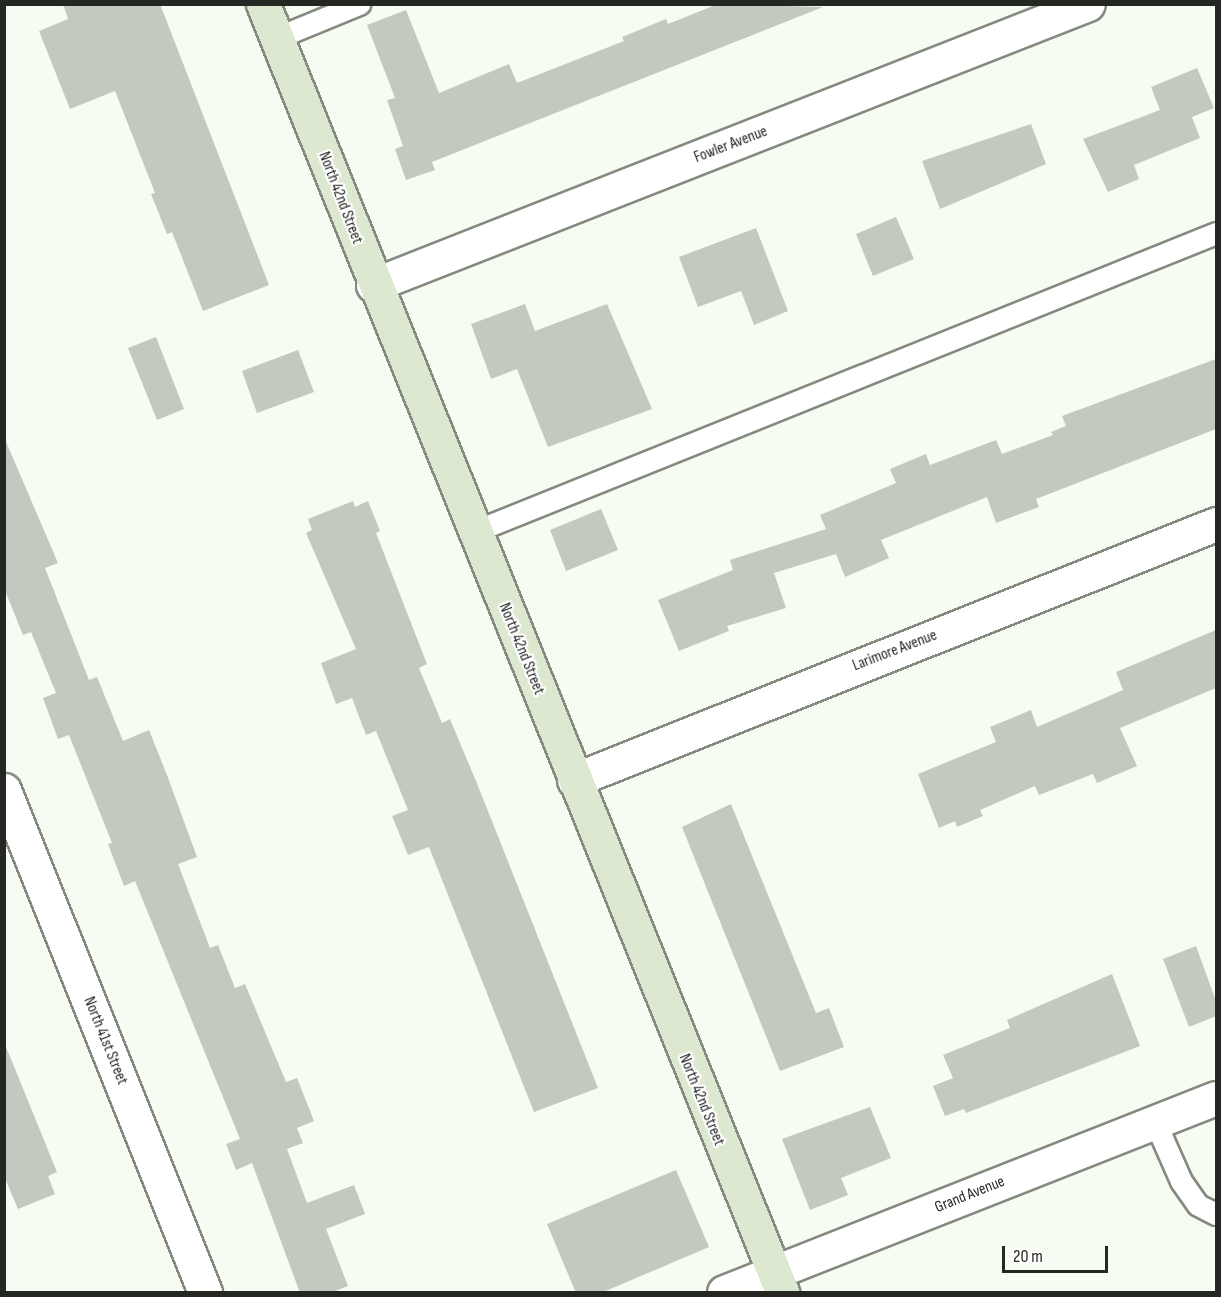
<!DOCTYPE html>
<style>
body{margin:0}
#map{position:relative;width:1221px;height:1297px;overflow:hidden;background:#f6fcf1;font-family:"Sofia Sans Condensed",sans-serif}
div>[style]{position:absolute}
.building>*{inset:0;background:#c4c9bf}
.roads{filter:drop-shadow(2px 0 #858a80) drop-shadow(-2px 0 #858a80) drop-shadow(0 2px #858a80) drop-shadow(0 -2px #858a80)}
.lane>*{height:21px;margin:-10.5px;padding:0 10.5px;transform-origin:10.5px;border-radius:10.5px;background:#fff}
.street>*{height:33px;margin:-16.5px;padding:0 16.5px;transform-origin:16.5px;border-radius:16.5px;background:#fff}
.secondary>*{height:33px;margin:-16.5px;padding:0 16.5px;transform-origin:16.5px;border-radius:16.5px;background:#dde8d1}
span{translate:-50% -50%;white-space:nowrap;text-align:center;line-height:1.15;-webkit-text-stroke:4.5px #fff;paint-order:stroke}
.street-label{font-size:16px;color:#252723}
.frame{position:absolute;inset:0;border:6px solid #252723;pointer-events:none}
.scale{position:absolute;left:1002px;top:1246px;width:106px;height:27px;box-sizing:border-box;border:3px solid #252723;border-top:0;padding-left:8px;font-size:18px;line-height:21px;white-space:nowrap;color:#252723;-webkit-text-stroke:4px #fff;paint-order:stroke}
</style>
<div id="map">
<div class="building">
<i style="clip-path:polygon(63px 4px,160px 4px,269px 285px,203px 311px,172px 232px,167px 234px,151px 194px,155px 193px,115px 91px,70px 109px,39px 31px,68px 19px)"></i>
<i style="clip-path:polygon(718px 4px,823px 7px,432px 162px,435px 170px,406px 180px,395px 149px,403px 146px,387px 100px,395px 98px,367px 25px,406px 10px,439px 93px,509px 64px,517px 83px,624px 41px,622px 37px,666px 19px,668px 24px)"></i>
<i style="clip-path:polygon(1197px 68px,1214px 108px,1192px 117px,1200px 138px,1134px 165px,1139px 179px,1108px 192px,1083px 139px,1160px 110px,1151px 87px)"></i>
<i style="clip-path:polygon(1031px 124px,1046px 164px,940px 209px,922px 161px)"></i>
<i style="clip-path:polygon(896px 217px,914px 259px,873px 276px,856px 234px)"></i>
<i style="clip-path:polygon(756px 228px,788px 311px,754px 325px,741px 291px,698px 307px,679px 257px)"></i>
<i style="clip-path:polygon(525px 304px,535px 331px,607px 304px,652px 409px,548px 447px,517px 369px,491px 379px,471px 324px)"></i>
<i style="clip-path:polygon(156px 337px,184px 409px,157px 420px,128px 348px)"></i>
<i style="clip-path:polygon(298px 350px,314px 392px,257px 413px,242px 371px)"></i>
<i style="clip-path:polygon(1216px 359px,1216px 429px,1036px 499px,1039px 507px,996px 523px,987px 497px,881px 540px,889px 558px,845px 577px,836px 554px,774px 573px,786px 608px,727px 626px,729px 631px,679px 651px,658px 600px,733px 570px,730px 560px,826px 529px,820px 515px,896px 483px,890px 469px,926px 454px,930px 465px,996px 440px,1002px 454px,1053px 435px,1051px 432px,1066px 426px,1062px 416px)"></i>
<i style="clip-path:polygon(4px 437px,58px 563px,45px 568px,89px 680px,97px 677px,123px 741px,149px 730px,167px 775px,197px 857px,178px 864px,210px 948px,218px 945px,235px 988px,245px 984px,286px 1082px,297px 1078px,314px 1121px,297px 1128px,303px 1143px,287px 1149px,307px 1203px,354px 1185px,365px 1214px,326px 1229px,348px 1286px,330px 1293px,300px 1293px,252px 1163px,236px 1170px,226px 1144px,240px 1139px,135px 881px,124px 886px,108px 844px,112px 843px,69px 735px,58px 739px,43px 698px,56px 693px,31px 632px,23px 635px,4px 588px)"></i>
<i style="clip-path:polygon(353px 501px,355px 507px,368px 501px,380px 531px,376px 533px,427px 664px,419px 668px,442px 723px,450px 719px,478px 786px,598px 1088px,534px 1112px,429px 847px,408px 855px,392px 816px,408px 810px,376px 731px,366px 735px,352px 698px,336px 704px,321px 663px,356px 649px,306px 533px,312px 530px,308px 519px)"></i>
<i style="clip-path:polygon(601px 509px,618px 550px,566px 571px,550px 530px)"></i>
<i style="clip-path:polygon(1216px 630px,1216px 688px,1120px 728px,1137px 766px,1097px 783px,1093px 774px,1039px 795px,1035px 786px,980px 810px,983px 816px,957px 827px,955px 821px,939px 828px,918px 774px,996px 742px,990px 727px,1031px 710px,1037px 727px,1123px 690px,1116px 672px)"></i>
<i style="clip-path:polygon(731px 804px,816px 1013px,829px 1008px,844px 1047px,780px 1071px,682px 827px)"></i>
<i style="clip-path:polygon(1196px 946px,1216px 1001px,1216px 1016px,1189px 1027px,1163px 959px)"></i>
<i style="clip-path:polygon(1112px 974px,1140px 1046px,966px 1113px,964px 1109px,945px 1116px,933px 1086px,953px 1078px,943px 1055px,1010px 1028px,1007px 1020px)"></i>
<i style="clip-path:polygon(4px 1042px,57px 1172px,48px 1176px,55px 1194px,18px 1209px,4px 1176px)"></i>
<i style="clip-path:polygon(870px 1107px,891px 1158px,841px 1178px,848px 1195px,810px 1210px,782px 1139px)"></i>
<i style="clip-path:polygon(676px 1170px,709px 1247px,601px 1293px,576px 1293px,547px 1224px)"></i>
</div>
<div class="roads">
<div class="lane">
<i style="left:276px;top:38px;width:90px;rotate:-22.3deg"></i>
<i style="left:473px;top:532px;width:801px;rotate:-21.92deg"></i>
<i style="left:1155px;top:1122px;width:64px;rotate:66.2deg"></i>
<i style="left:1181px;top:1181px;width:29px;rotate:55deg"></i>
<i style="left:1198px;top:1205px;width:20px;rotate:27deg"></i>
</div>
<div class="street">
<i style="left:373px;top:285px;width:768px;rotate:-21.46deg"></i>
<i style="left:574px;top:780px;width:691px;rotate:-21.74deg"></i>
<i style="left:4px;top:790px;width:541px;rotate:68.18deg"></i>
<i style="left:724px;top:1292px;width:529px;rotate:-21.52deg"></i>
</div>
<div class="secondary">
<i style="left:263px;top:4px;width:1389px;rotate:68.05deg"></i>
</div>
</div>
<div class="street-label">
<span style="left:731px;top:145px;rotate:-21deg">Fowler Avenue</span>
<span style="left:340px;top:198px;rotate:69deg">North 42nd Street</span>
<span style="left:521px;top:649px;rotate:68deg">North 42nd Street</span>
<span style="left:895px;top:651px;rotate:-21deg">Larimore Avenue</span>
<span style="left:105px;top:1041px;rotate:68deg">North 41st Street</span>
<span style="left:701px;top:1100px;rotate:68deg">North 42nd Street</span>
<span style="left:970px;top:1195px;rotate:-22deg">Grand Avenue</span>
</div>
<div class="frame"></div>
<div class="scale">20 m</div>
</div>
